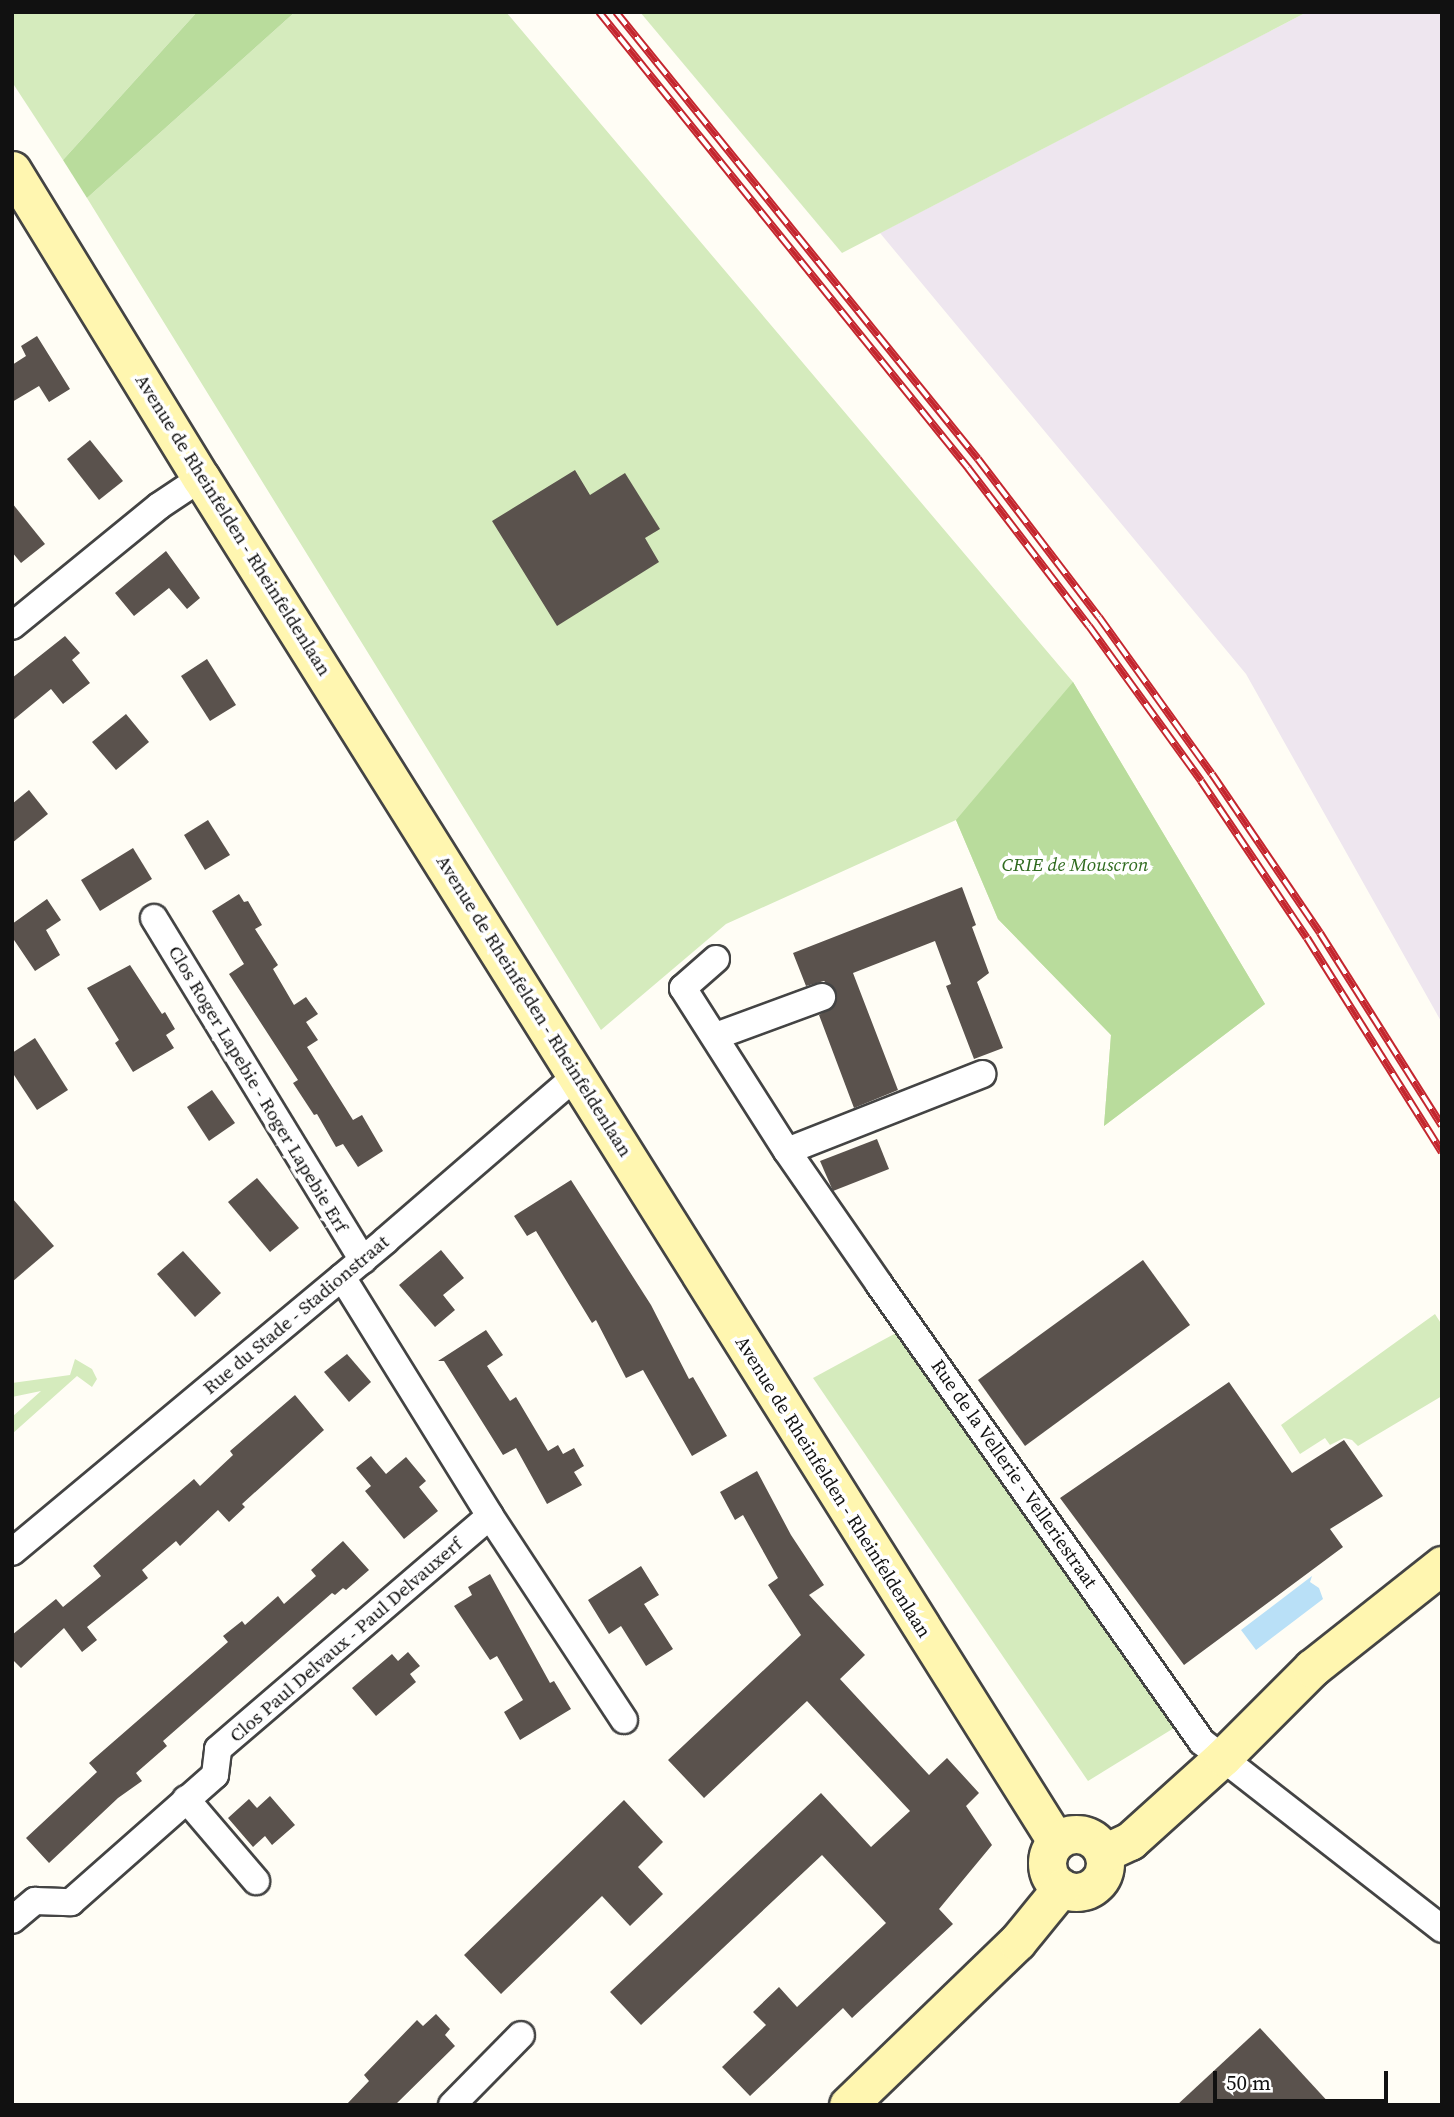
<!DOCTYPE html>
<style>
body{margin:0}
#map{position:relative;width:1454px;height:2117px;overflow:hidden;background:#fffdf5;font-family:"Source Serif 4",serif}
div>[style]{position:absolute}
.industrial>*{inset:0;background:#eee6ef}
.green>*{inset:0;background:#d5ebbd}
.forest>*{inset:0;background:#b9dc9c}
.water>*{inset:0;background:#b9e0f7}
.building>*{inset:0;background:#5a524d}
.roads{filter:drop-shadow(2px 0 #444) drop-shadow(-2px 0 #444) drop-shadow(0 2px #444) drop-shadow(0 -2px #444)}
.street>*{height:26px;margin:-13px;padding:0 13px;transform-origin:13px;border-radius:13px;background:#fff}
.secondary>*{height:37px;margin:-18.5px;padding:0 18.5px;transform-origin:18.5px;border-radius:18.5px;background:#fff6b0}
.secondary>.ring{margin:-18.5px;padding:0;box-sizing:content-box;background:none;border:37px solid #fff6b0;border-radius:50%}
.rail>*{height:8px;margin-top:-4px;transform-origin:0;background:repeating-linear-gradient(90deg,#fff 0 16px,#c4262e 0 32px);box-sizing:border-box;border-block:2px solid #c4262e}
span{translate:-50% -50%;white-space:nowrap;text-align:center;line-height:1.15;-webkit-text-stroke:7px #fff;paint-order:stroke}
.street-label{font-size:19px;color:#111}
.park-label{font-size:19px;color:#2f6b1f;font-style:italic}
.frame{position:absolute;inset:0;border:14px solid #111;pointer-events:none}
.scale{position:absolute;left:1213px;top:2071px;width:175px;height:32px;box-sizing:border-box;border:4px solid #111;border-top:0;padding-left:9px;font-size:21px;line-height:24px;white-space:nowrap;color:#111;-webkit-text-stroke:5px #fff;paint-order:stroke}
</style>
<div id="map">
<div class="industrial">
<i style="clip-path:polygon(1307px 12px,1442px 12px,1442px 1023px,1246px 674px,880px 233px)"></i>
</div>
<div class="green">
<i style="clip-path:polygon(12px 12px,197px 12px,63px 160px,12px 82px)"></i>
<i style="clip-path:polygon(295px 12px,506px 12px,1073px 682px,1265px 1004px,1104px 1126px,1111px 1035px,998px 919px,956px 820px,726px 924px,601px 1030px,87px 198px)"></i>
<i style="clip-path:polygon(640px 12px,1307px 12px,842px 253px)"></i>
<i style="clip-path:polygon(1435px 1314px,1442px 1325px,1442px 1396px,1358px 1446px,1352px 1440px,1344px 1438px,1330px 1445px,1325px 1438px,1300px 1454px,1281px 1425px)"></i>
<i style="clip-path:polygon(896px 1333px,1174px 1728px,1088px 1781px,813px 1378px)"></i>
<i style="clip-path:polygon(75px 1359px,92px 1369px,97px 1379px,92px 1387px,77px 1376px,12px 1434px,12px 1417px,41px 1391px,12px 1397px,12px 1383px,70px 1375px)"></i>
</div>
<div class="forest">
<i style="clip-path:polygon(197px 12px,295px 12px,87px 198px,63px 160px)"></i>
<i style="clip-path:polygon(1073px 682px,1265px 1004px,1104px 1126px,1111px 1035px,998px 919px,956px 820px)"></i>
</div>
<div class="water">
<i style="clip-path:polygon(1312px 1576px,1310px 1582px,1319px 1588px,1323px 1599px,1256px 1650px,1241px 1630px)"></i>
</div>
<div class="building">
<i style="clip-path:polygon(37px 336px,70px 389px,49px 402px,39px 386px,12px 402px,12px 365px,26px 356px,21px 346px)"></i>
<i style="clip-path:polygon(90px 440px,123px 481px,99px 500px,67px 459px)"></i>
<i style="clip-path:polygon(575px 470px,590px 495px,625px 473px,660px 529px,645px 538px,659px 562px,557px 626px,492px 521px)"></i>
<i style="clip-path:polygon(12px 503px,45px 544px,21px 563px,12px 552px)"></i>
<i style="clip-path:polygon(166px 551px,200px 598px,187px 609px,169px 588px,134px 616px,115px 593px)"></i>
<i style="clip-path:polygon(65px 636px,80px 653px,72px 660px,90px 683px,63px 704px,51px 689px,12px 721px,12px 678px)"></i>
<i style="clip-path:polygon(207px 659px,236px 705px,210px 721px,181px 676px)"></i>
<i style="clip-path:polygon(126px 714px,149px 742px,116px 770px,92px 742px)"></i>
<i style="clip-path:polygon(29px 790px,48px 814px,12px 843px,12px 804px)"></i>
<i style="clip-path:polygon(208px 820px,230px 855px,205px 870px,184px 835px)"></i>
<i style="clip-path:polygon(133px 848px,152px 879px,100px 911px,81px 880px)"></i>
<i style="clip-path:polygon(962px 887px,976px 925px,972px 927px,989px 973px,977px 982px,1003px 1048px,974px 1059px,946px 986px,951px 984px,935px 941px,853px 973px,898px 1090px,854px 1108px,819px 1015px,834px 1006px,836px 991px,824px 981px,806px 986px,793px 953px)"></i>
<i style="clip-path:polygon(239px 894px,244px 902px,248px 901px,262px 925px,255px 929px,278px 965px,273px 969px,294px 1005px,306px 997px,318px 1014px,306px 1022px,318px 1040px,307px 1047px,353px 1120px,362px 1115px,383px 1151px,358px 1167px,343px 1144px,336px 1147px,317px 1114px,314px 1115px,293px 1083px,298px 1080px,229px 974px,244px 964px,212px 911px)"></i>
<i style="clip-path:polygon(47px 899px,61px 920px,46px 930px,60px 955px,35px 971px,12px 937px,12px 924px)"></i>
<i style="clip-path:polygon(130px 965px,162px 1014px,165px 1012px,175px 1029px,166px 1035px,174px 1048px,133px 1072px,115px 1043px,119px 1040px,87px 988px)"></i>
<i style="clip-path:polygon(35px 1038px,68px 1090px,37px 1110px,12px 1072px,12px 1053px)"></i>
<i style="clip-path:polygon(212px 1090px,235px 1123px,209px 1141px,187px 1107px)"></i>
<i style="clip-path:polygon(877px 1139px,889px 1169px,833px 1191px,820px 1161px)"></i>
<i style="clip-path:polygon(257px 1178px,299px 1228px,270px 1252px,228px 1202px)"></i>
<i style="clip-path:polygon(571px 1180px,651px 1305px,689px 1379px,693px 1377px,727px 1436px,692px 1456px,643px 1370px,626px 1378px,596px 1320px,592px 1323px,536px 1231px,527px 1236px,514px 1216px)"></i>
<i style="clip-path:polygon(12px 1198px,54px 1246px,12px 1282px)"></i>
<i style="clip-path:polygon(441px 1250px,464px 1278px,443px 1295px,455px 1310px,435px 1327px,399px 1285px)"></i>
<i style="clip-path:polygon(183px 1251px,221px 1293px,195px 1317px,157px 1274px)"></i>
<i style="clip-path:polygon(1143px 1260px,1190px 1325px,1025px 1446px,978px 1380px)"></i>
<i style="clip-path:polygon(486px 1330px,503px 1355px,487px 1366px,510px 1401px,516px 1397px,548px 1451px,558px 1445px,563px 1454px,574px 1448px,584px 1466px,574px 1472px,582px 1485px,547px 1504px,516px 1448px,503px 1455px,444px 1361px,438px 1361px)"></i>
<i style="clip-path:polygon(347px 1354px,371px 1382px,349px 1402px,324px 1372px)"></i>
<i style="clip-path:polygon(1229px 1382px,1292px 1473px,1344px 1440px,1383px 1496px,1330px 1529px,1343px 1547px,1184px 1665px,1060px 1498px)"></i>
<i style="clip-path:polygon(295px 1395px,324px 1430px,242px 1504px,245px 1507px,229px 1522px,218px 1510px,180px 1546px,176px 1541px,142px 1570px,148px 1578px,87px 1627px,97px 1640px,82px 1652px,64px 1628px,21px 1668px,12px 1659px,12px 1635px,56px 1599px,63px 1607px,101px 1576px,93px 1566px,194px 1479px,200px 1486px,233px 1455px,230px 1451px)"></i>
<i style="clip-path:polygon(371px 1456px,386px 1474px,406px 1457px,426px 1481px,419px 1487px,438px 1511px,404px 1539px,365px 1491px,371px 1486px,356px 1468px)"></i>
<i style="clip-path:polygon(757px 1471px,791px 1535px,824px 1585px,809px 1595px,865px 1655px,840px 1679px,929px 1775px,947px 1758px,979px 1793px,966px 1806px,992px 1845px,939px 1909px,953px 1924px,852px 2018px,843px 2008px,750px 2096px,722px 2067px,766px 2025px,753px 2012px,779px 1987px,797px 2007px,886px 1923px,822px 1855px,641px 2025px,610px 1992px,821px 1793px,871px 1847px,910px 1811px,807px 1701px,704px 1798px,668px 1760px,801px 1635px,768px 1585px,778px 1578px,743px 1515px,735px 1520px,720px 1492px)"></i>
<i style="clip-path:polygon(343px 1541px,369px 1570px,346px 1590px,343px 1588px,335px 1595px,332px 1593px,163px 1741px,167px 1746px,136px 1773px,142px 1781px,118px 1798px,49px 1863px,26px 1838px,97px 1772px,89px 1763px,228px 1642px,223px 1636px,242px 1621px,245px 1625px,278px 1596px,284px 1604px,316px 1576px,311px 1570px)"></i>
<i style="clip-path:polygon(641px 1566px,659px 1595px,644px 1604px,673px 1649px,646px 1666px,621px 1626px,609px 1634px,588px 1600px)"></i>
<i style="clip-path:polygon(490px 1574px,550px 1683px,554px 1681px,571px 1709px,520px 1740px,504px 1712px,523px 1700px,497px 1656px,490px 1660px,454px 1606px,472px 1595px,468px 1587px)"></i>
<i style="clip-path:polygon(408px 1652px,420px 1666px,410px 1674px,416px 1682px,376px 1716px,352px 1688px,392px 1654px,398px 1661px)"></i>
<i style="clip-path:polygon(270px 1796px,295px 1825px,272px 1845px,265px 1836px,253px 1847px,228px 1818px,249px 1799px,257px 1808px)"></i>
<i style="clip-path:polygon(624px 1800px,663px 1842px,638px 1867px,663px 1894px,630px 1926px,602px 1896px,501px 1994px,464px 1955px)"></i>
<i style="clip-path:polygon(436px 2014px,450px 2029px,445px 2035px,455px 2046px,395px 2105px,346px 2105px,369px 2081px,364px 2075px,417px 2020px,423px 2026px)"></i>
<i style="clip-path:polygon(1260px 2028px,1331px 2105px,1177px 2105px)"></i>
</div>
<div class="roads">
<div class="street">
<i style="left:12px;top:626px;width:190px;rotate:-39.2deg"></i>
<i style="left:159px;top:506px;width:50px;rotate:-33.7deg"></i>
<i style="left:154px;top:918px;width:401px;rotate:58.6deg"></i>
<i style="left:716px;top:959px;width:44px;rotate:138.7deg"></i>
<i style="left:683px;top:988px;width:193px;rotate:57.5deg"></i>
<i style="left:787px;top:1151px;width:162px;rotate:55.3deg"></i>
<i style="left:879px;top:1284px;width:560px;rotate:54.81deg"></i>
<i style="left:1202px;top:1742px;width:304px;rotate:37.9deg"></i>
<i style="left:716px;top:1036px;width:113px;rotate:-20.2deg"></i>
<i style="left:787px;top:1151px;width:210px;rotate:-21.5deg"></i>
<i style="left:342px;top:1277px;width:281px;rotate:58.2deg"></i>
<i style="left:490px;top:1516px;width:244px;rotate:56.7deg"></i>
<i style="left:12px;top:1552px;width:487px;rotate:-39.8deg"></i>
<i style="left:386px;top:1240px;width:252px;rotate:-40.8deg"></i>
<i style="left:186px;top:1799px;width:108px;rotate:49.5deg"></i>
<i style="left:12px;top:1920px;width:30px;rotate:-40deg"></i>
<i style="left:35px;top:1901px;width:36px;rotate:2deg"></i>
<i style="left:71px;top:1902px;width:192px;rotate:-41.4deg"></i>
<i style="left:215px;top:1775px;width:26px;rotate:-83deg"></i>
<i style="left:218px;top:1749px;width:358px;rotate:-40.6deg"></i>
<i style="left:452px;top:2105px;width:98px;rotate:-45.4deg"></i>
</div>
<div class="secondary">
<i style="left:12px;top:170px;width:361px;rotate:58.5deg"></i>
<i style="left:201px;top:478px;width:1609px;rotate:57.9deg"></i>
<i class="ring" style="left:1047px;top:1834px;width:21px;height:21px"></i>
<i style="left:1104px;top:1853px;width:29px;rotate:-25deg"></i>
<i style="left:1130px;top:1841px;width:125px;rotate:-42.1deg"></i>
<i style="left:1223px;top:1757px;width:126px;rotate:-45deg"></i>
<i style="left:1312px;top:1668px;width:166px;rotate:-38.4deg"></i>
<i style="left:848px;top:2105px;width:235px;rotate:-44deg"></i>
<i style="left:1017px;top:1942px;width:70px;rotate:-50.8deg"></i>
</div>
</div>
<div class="rail">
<i style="left:599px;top:12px;width:587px;rotate:51.02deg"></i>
<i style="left:968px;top:468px;width:199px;rotate:52.6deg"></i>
<i style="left:1089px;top:626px;width:191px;rotate:54.1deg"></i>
<i style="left:1201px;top:781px;width:189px;rotate:56deg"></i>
<i style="left:1307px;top:938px;width:253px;rotate:57.8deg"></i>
<i style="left:616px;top:12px;width:575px;rotate:51deg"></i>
<i style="left:978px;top:459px;width:199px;rotate:52.6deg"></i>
<i style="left:1099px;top:617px;width:193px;rotate:54.3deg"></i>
<i style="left:1212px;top:774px;width:192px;rotate:55.8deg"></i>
<i style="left:1320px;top:933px;width:228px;rotate:57.7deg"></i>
</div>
<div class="street-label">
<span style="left:233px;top:525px;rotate:58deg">Avenue de Rheinfelden - Rheinfeldenlaan</span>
<span style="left:534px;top:1006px;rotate:58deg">Avenue de Rheinfelden - Rheinfeldenlaan</span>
<span style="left:258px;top:1089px;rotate:59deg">Clos Roger Lapebie - Roger Lapebie Erf</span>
<span style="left:296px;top:1315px;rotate:-40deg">Rue du Stade - Stadionstraat</span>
<span style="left:1014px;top:1474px;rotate:55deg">Rue de la Vellerie - Velleriestraat</span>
<span style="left:833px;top:1487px;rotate:58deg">Avenue de Rheinfelden - Rheinfeldenlaan</span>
<span style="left:346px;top:1640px;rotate:-41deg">Clos Paul Delvaux - Paul Delvauxerf</span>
</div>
<div class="park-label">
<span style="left:1075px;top:865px">CRIE de Mouscron</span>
</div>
<div class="frame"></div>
<div class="scale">50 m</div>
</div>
